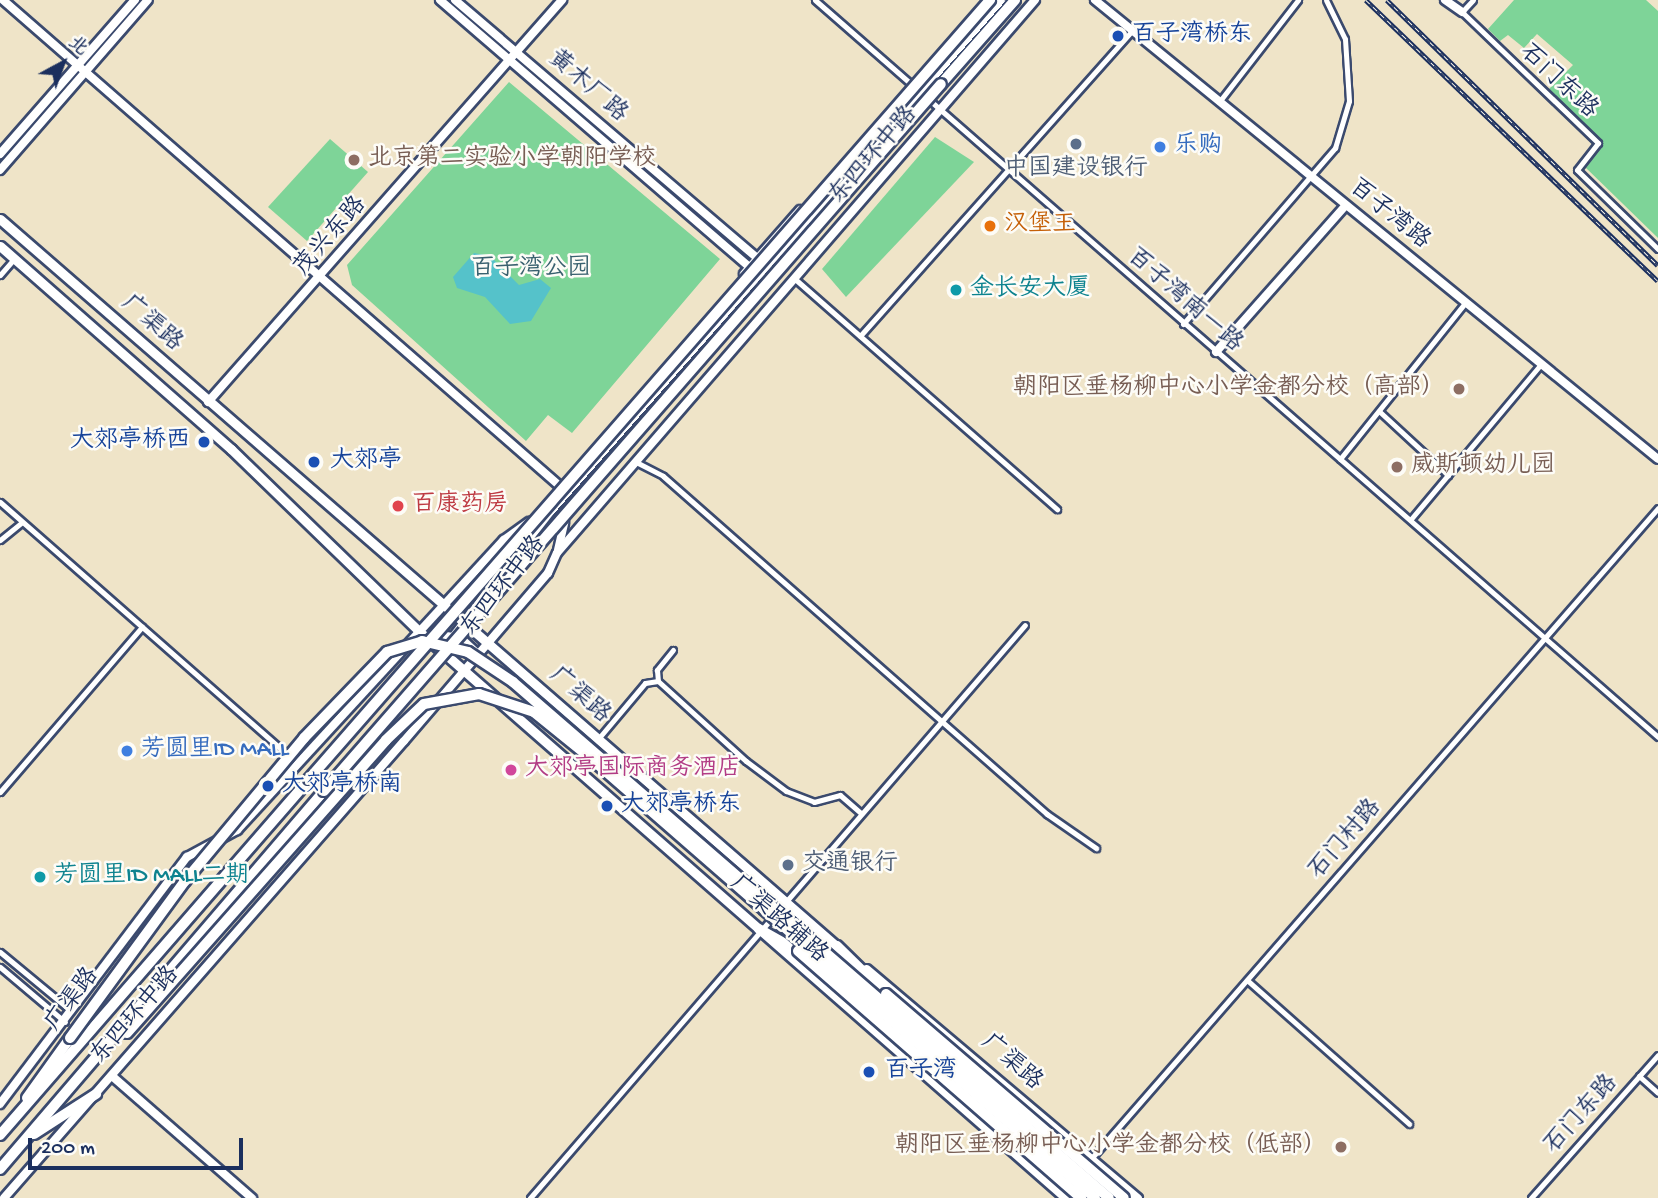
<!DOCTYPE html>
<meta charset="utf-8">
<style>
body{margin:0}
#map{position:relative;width:1658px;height:1198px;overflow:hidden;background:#efe4c8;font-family:"Gochi Hand","LXGW WenKai TC",sans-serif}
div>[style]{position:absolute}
.green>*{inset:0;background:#7ed498}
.water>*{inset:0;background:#55c2ca}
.roads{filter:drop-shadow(2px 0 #3b4a6e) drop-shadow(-2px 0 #3b4a6e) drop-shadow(0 2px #3b4a6e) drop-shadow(0 -2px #3b4a6e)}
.street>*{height:5px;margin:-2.5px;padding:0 2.5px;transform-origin:2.5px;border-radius:2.5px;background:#fff}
.secondary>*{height:8px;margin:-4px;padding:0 4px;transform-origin:4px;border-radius:4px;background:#fff}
.primary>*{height:9px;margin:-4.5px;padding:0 4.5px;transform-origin:4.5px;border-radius:4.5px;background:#fff}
.highway>*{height:10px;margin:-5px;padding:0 5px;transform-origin:5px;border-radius:5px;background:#fff}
.rail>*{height:4.5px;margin-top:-2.25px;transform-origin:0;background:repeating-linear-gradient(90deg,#fdfcf7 0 5px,#1b2f5e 0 10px);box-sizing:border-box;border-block:2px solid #1b2f5e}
.bridges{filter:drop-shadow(2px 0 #3b4a6e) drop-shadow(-2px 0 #3b4a6e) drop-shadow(0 2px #3b4a6e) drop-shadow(0 -2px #3b4a6e)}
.highway-bridge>*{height:10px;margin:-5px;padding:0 5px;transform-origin:5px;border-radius:5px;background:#fff}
.dots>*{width:19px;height:19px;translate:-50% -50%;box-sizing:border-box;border:4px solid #fdfcf7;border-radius:50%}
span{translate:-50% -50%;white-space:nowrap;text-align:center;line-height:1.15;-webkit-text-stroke:5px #fdfcf7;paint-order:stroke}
.transit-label{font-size:24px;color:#164399}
.left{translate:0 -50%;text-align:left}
.right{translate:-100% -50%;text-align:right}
.street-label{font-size:24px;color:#1b2f5e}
.shop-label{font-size:24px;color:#366cbe}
.education-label{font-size:24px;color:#785e54}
.service-label{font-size:24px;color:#4e5e75}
.food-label{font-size:24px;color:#c56008}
.park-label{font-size:24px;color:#39616f}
.culture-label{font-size:24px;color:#0d838f}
.health-label{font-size:24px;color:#be3a42}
.hotel-label{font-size:24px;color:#b23c85}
.north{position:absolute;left:28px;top:28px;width:70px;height:70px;-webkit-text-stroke:5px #fdfcf7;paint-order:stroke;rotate:41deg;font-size:19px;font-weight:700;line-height:28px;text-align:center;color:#1b2f5e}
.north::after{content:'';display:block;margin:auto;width:24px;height:32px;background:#1b2f5e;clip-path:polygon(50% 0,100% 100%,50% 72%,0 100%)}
.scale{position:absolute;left:28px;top:1138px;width:215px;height:32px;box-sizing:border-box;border:4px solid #1b2f5e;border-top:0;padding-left:9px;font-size:21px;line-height:24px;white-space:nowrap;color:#1b2f5e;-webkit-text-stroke:5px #fdfcf7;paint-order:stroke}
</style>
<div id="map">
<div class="green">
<i style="clip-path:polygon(1514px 0,1646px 0,1658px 11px,1658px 238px,1585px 167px,1602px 143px,1549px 89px,1573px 65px,1537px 34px,1524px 48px,1508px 35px,1500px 41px,1488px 29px)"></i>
<i style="clip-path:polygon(509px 82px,720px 259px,572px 433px,548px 415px,526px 441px,352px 285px,347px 265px)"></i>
<i style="clip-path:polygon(935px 137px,974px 162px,846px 297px,822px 269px)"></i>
<i style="clip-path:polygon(330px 139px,368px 172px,307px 241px,268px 207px)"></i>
</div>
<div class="water">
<i style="clip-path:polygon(474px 253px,490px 256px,519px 285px,540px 279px,551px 288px,531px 321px,510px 324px,485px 297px,457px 288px,453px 277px)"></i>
</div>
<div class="roads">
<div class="street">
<i style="left:815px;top:0;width:1120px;rotate:41.16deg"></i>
<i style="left:1473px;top:0;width:16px;rotate:133deg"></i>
<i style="left:1462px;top:12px;width:189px;rotate:43.9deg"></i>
<i style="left:1598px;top:143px;width:34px;rotate:128deg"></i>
<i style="left:1577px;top:170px;width:113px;rotate:44.3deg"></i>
<i style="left:1219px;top:102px;width:129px;rotate:-52.2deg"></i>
<i style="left:0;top:275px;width:23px;rotate:-49deg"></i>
<i style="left:795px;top:279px;width:349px;rotate:41.3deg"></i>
<i style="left:1183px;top:324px;width:233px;rotate:-49.2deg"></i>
<i style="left:1335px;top:148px;width:49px;rotate:-73.4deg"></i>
<i style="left:1349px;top:101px;width:62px;rotate:-93.7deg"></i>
<i style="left:1345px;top:39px;width:43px;rotate:-116deg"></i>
<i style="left:860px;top:336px;width:409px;rotate:-48.3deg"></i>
<i style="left:1380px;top:412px;width:93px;rotate:42.8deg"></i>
<i style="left:1340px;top:459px;width:201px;rotate:-51.3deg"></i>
<i style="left:636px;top:462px;width:30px;rotate:27deg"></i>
<i style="left:663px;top:476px;width:512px;rotate:41.35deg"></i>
<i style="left:1047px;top:814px;width:60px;rotate:34.8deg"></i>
<i style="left:0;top:502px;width:386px;rotate:41.3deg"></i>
<i style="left:1411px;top:519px;width:202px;rotate:-50deg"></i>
<i style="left:0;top:540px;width:28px;rotate:-39deg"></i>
<i style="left:673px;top:650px;width:26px;rotate:129deg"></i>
<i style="left:657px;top:670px;width:11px;rotate:85deg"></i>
<i style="left:658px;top:681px;width:119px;rotate:42.3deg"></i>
<i style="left:746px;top:761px;width:50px;rotate:36.9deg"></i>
<i style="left:786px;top:791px;width:30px;rotate:21deg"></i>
<i style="left:814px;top:802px;width:27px;rotate:-15deg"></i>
<i style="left:840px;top:795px;width:28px;rotate:41deg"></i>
<i style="left:598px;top:739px;width:73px;rotate:-50deg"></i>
<i style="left:645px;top:683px;width:13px;rotate:-9deg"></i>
<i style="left:0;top:792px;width:218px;rotate:-49.3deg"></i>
<i style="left:0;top:952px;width:91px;rotate:39.6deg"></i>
<i style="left:0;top:967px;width:85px;rotate:40.2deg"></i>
<i style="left:1247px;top:980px;width:217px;rotate:41.6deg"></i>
<i style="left:1639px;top:1076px;width:25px;rotate:42deg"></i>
<i style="left:1089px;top:1161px;width:866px;rotate:-48.93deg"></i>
<i style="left:530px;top:1198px;width:757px;rotate:-49.18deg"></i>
<i style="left:1531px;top:1198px;width:191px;rotate:-48.4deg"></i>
</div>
<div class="secondary">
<i style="left:3px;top:0;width:739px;rotate:41.11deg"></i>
<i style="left:440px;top:0;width:408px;rotate:40.8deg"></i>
<i style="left:455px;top:0;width:397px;rotate:40.5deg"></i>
<i style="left:1095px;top:0;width:726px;rotate:39.19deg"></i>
<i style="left:1445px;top:0;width:21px;rotate:35deg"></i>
<i style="left:0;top:154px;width:205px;rotate:-48.8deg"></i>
<i style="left:0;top:170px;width:225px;rotate:-49deg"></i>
<i style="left:744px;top:274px;width:85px;rotate:-48.8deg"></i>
<i style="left:1216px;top:352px;width:196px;rotate:-48.5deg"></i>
<i style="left:208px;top:402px;width:536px;rotate:-48.63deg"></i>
<i style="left:558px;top:550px;width:28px;rotate:-77deg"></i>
<i style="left:449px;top:642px;width:165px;rotate:-52.2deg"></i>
<i style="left:550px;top:512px;width:682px;rotate:-48.62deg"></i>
<i style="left:112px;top:1076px;width:186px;rotate:41.1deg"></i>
<i style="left:0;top:1104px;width:310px;rotate:-52.9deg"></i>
<i style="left:187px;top:857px;width:57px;rotate:-28.4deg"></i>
<i style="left:237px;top:830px;width:394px;rotate:-47.4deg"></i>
<i style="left:504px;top:540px;width:31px;rotate:-36deg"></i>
<i style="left:4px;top:1198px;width:607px;rotate:-48.81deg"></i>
<i style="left:404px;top:741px;width:221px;rotate:-49.4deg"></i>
<i style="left:548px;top:573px;width:22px;rotate:-66deg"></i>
<i style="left:557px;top:553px;width:731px;rotate:-49.16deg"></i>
</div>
<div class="primary">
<i style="left:0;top:219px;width:1114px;rotate:41deg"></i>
<i style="left:0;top:246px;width:308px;rotate:41.3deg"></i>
<i style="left:231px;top:449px;width:263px;rotate:44.1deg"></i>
<i style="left:420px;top:632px;width:859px;rotate:41.22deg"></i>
<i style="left:431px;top:634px;width:29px;rotate:8deg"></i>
<i style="left:460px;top:638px;width:23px;rotate:43deg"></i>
<i style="left:866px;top:969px;width:355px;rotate:40.2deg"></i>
</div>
<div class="highway">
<i style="left:941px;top:84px;width:112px;rotate:-48.6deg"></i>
<i style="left:759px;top:929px;width:45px;rotate:29.4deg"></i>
<i style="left:837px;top:946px;width:69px;rotate:44.4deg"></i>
<i style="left:27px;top:1098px;width:74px;rotate:-54.4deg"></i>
<i style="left:34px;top:1134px;width:74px;rotate:-32.8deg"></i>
<i style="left:0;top:1135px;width:471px;rotate:-49deg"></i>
<i style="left:0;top:1169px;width:498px;rotate:-49.4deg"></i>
</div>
</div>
<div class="rail">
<i style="left:1366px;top:0;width:405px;rotate:43.9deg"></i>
<i style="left:1387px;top:0;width:379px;rotate:44.4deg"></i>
</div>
<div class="bridges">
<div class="highway-bridge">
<i style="left:309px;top:779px;width:1035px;rotate:-48.84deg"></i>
<i style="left:324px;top:791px;width:938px;rotate:-48.89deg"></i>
<i style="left:798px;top:951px;width:376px;rotate:41.1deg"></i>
<i style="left:886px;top:994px;width:313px;rotate:40.6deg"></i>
<i style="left:127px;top:1033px;width:391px;rotate:-48.5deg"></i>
<i style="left:386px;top:740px;width:52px;rotate:-43.5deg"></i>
<i style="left:424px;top:704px;width:56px;rotate:-10.3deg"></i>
<i style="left:479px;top:694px;width:58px;rotate:18.1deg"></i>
<i style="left:534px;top:712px;width:68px;rotate:39.1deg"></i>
<i style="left:587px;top:755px;width:674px;rotate:41.09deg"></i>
<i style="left:70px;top:1038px;width:195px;rotate:-53.8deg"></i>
<i style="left:185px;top:881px;width:186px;rotate:-50.2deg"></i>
<i style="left:304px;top:738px;width:120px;rotate:-46deg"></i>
<i style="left:387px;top:652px;width:37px;rotate:-17deg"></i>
<i style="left:422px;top:641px;width:47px;rotate:13.4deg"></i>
<i style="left:468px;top:652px;width:54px;rotate:33.7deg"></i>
<i style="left:513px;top:682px;width:788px;rotate:40.89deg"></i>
</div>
</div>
<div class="dots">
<i style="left:1118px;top:36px;background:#1a4fb4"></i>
<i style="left:1076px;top:144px;background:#5c6f8a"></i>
<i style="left:1160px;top:147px;background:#3f7fe0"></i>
<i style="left:354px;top:160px;background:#8d6e63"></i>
<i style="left:990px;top:226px;background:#e8710a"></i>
<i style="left:956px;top:290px;background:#0f9aa8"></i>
<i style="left:1459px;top:389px;background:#8d6e63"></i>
<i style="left:204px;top:442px;background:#1a4fb4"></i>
<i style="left:314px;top:462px;background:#1a4fb4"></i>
<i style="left:1397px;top:467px;background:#8d6e63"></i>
<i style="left:398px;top:506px;background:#e0444e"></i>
<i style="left:127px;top:751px;background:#3f7fe0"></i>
<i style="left:511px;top:770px;background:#d1479c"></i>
<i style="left:268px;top:786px;background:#1a4fb4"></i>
<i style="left:607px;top:806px;background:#1a4fb4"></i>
<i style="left:788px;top:865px;background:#5c6f8a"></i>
<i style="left:40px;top:877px;background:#0f9aa8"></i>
<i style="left:869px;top:1072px;background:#1a4fb4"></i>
<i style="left:1341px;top:1147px;background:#8d6e63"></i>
</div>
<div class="transit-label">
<span class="left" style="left:1132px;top:36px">百子湾桥东</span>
<span class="right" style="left:190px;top:442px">大郊亭桥西</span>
<span class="left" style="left:330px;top:462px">大郊亭</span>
<span class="left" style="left:282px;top:786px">大郊亭桥南</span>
<span class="left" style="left:621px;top:806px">大郊亭桥东</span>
<span class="left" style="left:885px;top:1072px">百子湾</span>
</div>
<div class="street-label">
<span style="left:1558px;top:82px;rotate:43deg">石门东路</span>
<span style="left:587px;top:87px;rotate:41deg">黄木厂路</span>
<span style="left:874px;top:156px;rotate:-49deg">东四环中路</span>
<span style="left:1389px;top:215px;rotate:39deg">百子湾路</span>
<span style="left:331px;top:237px;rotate:-49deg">茂兴东路</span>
<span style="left:1184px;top:301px;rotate:41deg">百子湾南一路</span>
<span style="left:151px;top:324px;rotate:41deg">广渠路</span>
<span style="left:504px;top:587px;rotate:-52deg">东四环中路</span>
<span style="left:579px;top:696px;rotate:41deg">广渠路</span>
<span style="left:1346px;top:840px;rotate:-49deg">石门村路</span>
<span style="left:778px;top:920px;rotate:41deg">广渠路辅路</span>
<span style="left:73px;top:1000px;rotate:-53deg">广渠路</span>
<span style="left:136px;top:1016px;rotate:-49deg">东四环中路</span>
<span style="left:1011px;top:1063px;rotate:41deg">广渠路</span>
<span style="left:1582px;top:1115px;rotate:-48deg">石门东路</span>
</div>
<div class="shop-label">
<span class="left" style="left:1174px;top:147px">乐购</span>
<span class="left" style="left:141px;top:751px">芳圆里ID MALL</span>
</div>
<div class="education-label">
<span class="left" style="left:368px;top:160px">北京第二实验小学朝阳学校</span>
<span class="right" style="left:1445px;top:389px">朝阳区垂杨柳中心小学金都分校（高部）</span>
<span class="left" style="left:1411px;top:467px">威斯顿幼儿园</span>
<span class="right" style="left:1327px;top:1147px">朝阳区垂杨柳中心小学金都分校（低部）</span>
</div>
<div class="service-label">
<span style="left:1076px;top:170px">中国建设银行</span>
<span class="left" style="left:802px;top:865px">交通银行</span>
</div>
<div class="food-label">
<span class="left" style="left:1004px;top:226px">汉堡王</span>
</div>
<div class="park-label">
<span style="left:531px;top:270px">百子湾公园</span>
</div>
<div class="culture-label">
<span class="left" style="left:970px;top:290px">金长安大厦</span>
<span class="left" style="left:54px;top:877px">芳圆里ID MALL二期</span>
</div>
<div class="health-label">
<span class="left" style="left:412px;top:506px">百康药房</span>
</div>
<div class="hotel-label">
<span class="left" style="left:525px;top:770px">大郊亭国际商务酒店</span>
</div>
<div class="north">北</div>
<div class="scale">200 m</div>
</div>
